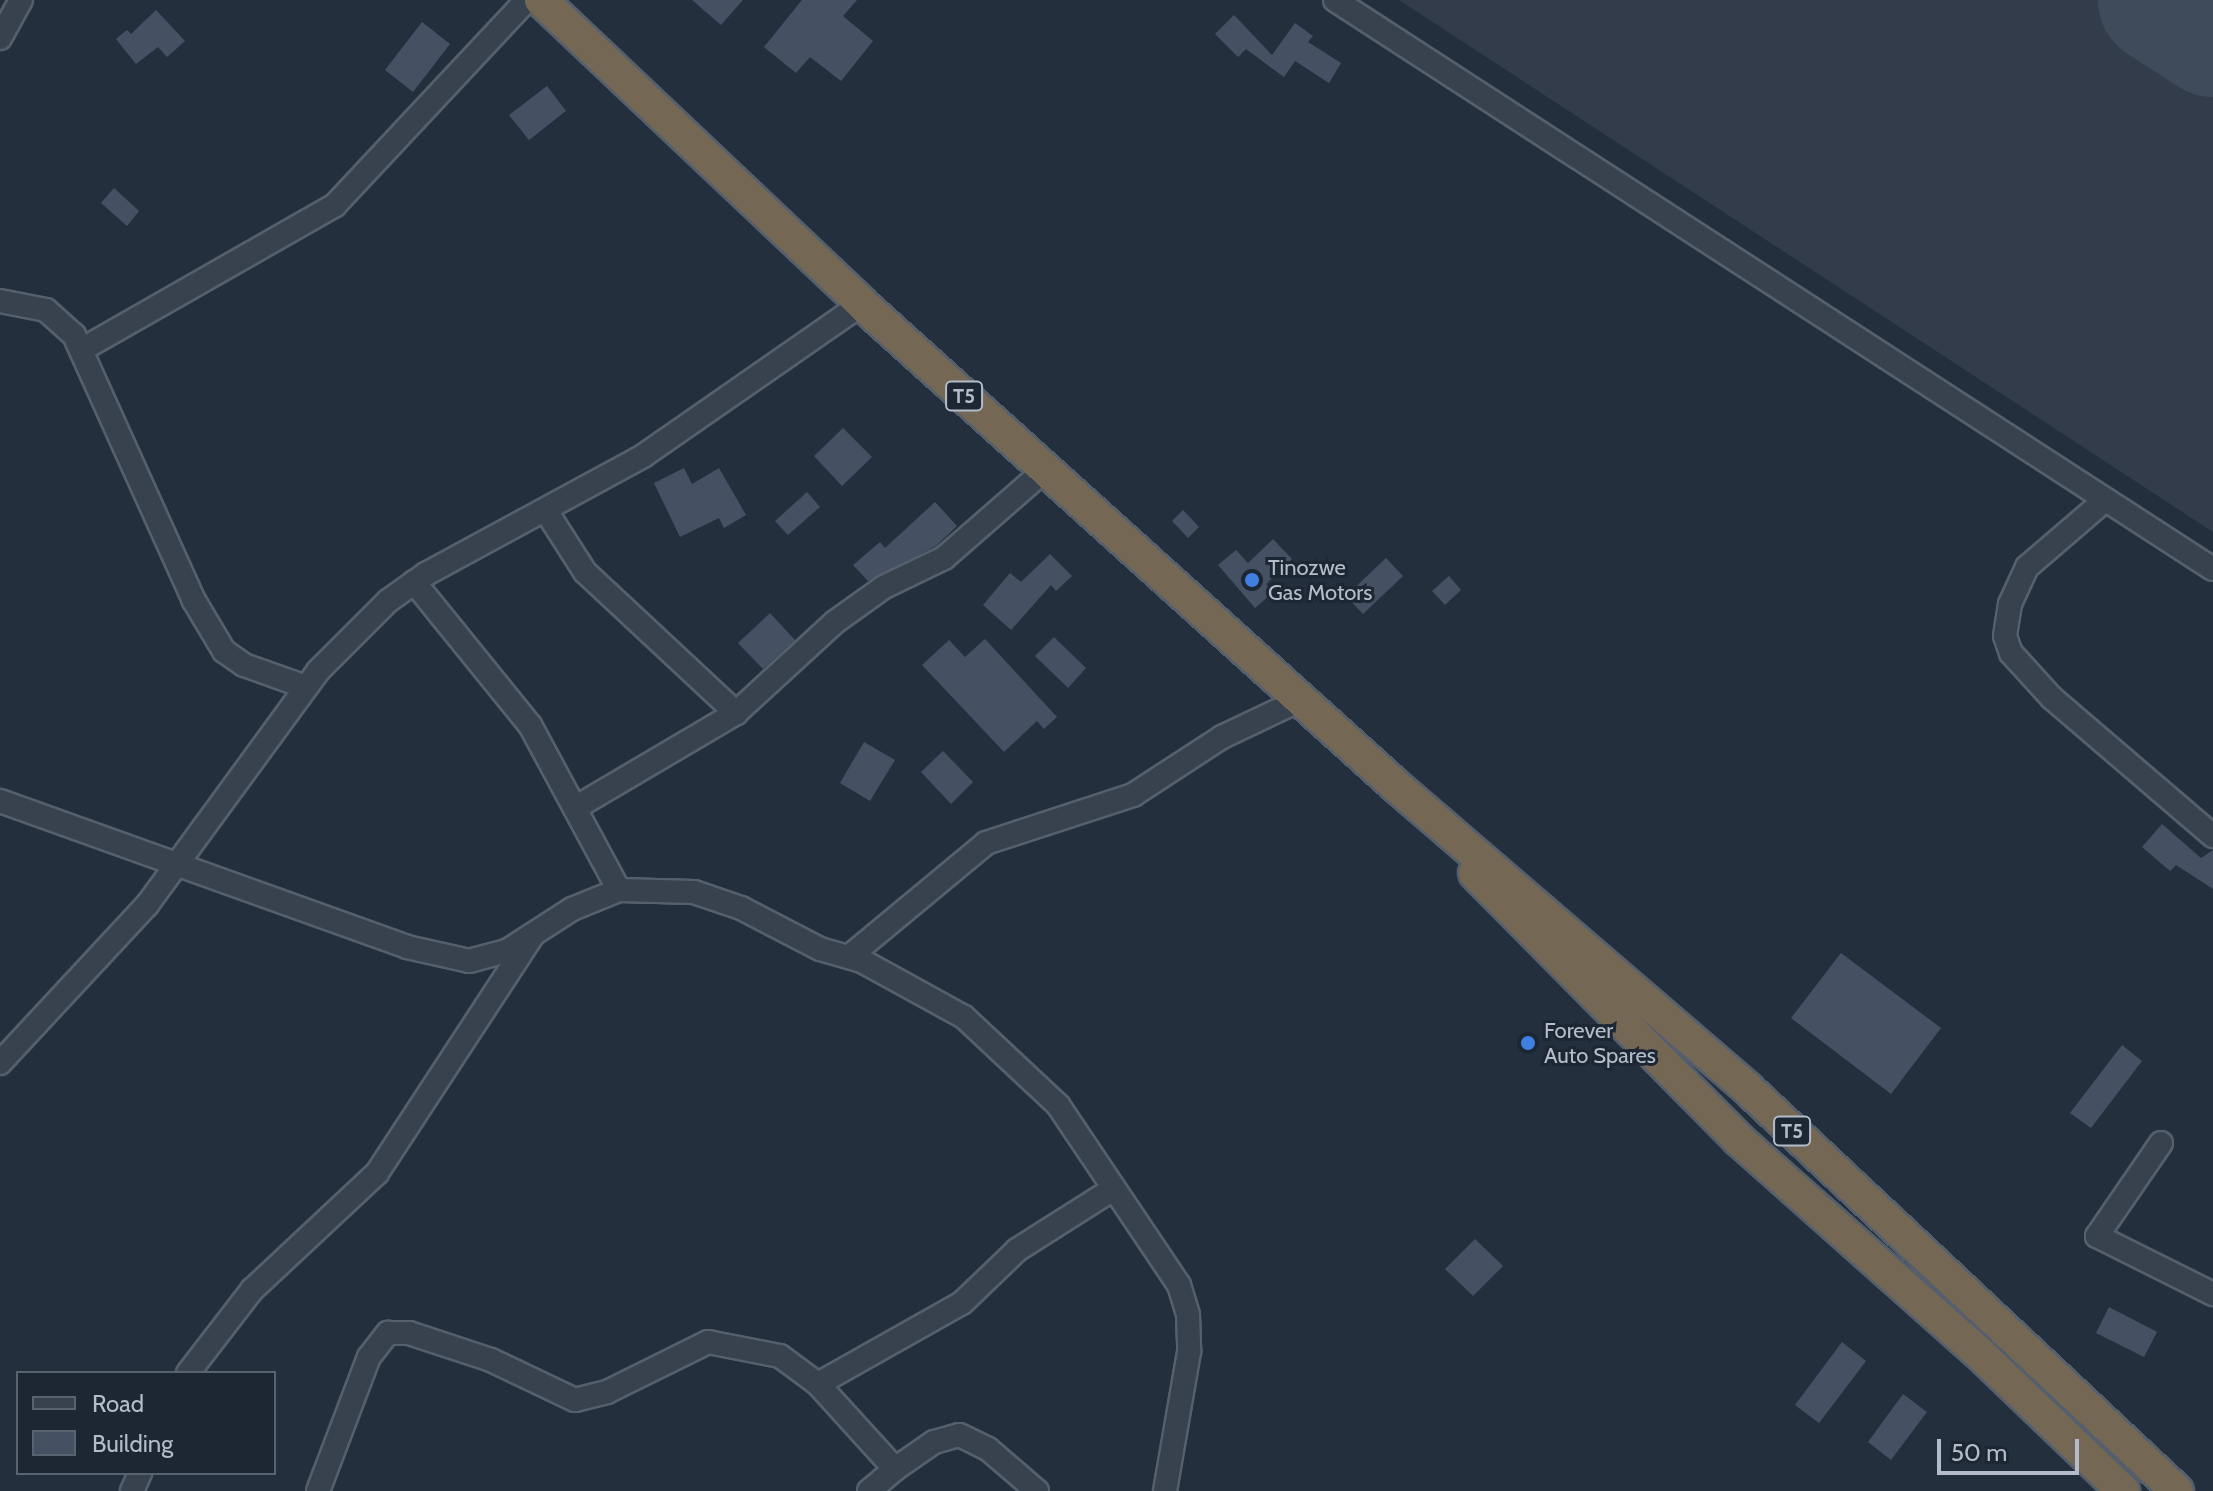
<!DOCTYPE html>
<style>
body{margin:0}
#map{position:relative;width:2213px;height:1491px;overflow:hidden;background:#242f3e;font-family:Cabin,sans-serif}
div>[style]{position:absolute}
.airport>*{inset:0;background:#323c4b}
.runway>*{height:128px;margin:-64px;padding:0 64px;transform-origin:64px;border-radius:64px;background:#3f4a5a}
.building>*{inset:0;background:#455162}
.roads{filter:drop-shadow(2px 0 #565f6c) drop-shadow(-2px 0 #565f6c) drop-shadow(0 2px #565f6c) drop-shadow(0 -2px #565f6c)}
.minor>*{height:22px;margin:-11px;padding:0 11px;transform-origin:11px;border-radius:11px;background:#38414e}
.highway>*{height:32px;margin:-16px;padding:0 16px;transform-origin:16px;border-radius:16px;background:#746855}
.dots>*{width:22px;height:22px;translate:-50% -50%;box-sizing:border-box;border:4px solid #1d2633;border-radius:50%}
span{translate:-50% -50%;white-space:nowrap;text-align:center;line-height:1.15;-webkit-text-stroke:6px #1d2633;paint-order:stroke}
.shield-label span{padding:2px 6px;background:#1d2633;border:2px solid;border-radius:6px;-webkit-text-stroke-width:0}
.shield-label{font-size:20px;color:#b4bcc9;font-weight:700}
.poi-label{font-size:22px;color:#b4bcc9}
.left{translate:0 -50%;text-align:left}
.legend{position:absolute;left:16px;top:1371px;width:260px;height:104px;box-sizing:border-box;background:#1d2633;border:2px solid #59626f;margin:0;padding:10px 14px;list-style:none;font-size:24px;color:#b4bcc9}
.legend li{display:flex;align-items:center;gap:16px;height:40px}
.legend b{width:40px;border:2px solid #59626f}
.scale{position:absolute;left:1937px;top:1439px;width:142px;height:36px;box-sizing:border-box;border:4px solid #b4bcc9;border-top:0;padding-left:10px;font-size:24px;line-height:28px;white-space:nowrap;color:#b4bcc9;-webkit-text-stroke:6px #1d2633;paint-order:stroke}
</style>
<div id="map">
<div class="airport">
<i style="clip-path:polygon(1399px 0,2213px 0,2213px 532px)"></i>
</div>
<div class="runway">
<i style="left:2162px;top:0;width:61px;rotate:32.9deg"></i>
</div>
<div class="building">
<i style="clip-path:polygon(692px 0,743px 0,721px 25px)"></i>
<i style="clip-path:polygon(802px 0,857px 0,843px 16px,873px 41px,841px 81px,810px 57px,796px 73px,764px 47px)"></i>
<i style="clip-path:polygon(156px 10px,185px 41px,167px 57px,158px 47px,136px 64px,116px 39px,127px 30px,131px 34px)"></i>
<i style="clip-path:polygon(1234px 15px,1272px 55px,1295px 23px,1313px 36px,1308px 42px,1341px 63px,1329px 83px,1295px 61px,1284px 77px,1246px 49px,1238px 57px,1215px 34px)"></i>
<i style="clip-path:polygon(422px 22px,450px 44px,413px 92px,385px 70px)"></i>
<i style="clip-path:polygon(547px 86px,566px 111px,529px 140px,509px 115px)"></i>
<i style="clip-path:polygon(114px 188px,139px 211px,127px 226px,101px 203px)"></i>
<i style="clip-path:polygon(843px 428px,872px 457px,842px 486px,814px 456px)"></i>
<i style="clip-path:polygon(684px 468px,692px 484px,719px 468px,746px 515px,724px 528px,719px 518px,680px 537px,654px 483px)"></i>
<i style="clip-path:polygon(807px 492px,820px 507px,788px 535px,775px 521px)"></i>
<i style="clip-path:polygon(935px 502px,957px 526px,936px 546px,868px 581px,853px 565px,880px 542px,885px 548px)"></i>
<i style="clip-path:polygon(1183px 510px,1199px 527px,1188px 538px,1172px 521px)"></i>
<i style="clip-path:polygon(1273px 539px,1292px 559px,1266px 584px,1273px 592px,1255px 608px,1218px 565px,1236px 550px,1248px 563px)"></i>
<i style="clip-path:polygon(1050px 554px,1072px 576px,1056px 591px,1051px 585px,1011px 630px,983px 605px,1010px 573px,1021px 582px)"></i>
<i style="clip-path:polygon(1386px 558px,1403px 576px,1363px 614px,1346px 596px)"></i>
<i style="clip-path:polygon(1449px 576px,1461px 590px,1445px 605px,1432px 591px)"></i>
<i style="clip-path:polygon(770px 613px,795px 640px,763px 669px,738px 643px)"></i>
<i style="clip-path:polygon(1054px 637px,1086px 668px,1068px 688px,1035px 656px)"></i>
<i style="clip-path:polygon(985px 639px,1057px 717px,1044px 729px,1037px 721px,1004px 752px,922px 665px,949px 640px,965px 657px)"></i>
<i style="clip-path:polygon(864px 742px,895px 760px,870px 801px,840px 783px)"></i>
<i style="clip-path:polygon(943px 751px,973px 782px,951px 804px,921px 772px)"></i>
<i style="clip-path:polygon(2162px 824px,2201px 858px,2213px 850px,2213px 889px,2176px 865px,2170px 871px,2142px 847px)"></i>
<i style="clip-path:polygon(1841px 953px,1941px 1028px,1891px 1094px,1791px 1018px)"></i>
<i style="clip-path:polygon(2122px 1045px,2142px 1061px,2091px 1128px,2070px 1113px)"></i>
<i style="clip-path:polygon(1475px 1239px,1503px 1266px,1473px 1296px,1445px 1269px)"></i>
<i style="clip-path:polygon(2109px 1307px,2157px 1332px,2144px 1357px,2096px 1333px)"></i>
<i style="clip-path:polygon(1842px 1342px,1866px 1361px,1819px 1423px,1795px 1405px)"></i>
<i style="clip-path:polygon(1903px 1394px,1927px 1412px,1891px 1460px,1868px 1442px)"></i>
</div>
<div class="roads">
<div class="minor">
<i style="left:1335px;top:0;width:1046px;rotate:32.95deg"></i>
<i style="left:0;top:38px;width:43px;rotate:-61.1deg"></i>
<i style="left:0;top:301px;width:47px;rotate:11.1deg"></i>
<i style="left:46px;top:310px;width:38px;rotate:42deg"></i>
<i style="left:74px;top:335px;width:290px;rotate:65.7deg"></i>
<i style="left:193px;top:599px;width:61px;rotate:59.2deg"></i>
<i style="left:224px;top:651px;width:24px;rotate:35deg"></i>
<i style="left:244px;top:665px;width:66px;rotate:19.5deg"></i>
<i style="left:81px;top:350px;width:292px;rotate:-29.7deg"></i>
<i style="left:335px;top:205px;width:281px;rotate:-46.9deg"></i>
<i style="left:2105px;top:500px;width:103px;rotate:139.3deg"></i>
<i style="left:2027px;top:567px;width:41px;rotate:114.7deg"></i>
<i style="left:2010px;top:604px;width:32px;rotate:99deg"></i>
<i style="left:2005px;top:636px;width:18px;rotate:71deg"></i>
<i style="left:2011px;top:653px;width:61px;rotate:47.7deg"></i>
<i style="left:2052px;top:698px;width:212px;rotate:40.6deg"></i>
<i style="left:546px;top:511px;width:72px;rotate:57.4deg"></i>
<i style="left:585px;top:572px;width:207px;rotate:43deg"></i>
<i style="left:414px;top:582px;width:184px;rotate:51deg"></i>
<i style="left:530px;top:725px;width:187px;rotate:61.7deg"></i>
<i style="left:0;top:801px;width:432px;rotate:19.7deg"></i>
<i style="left:407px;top:947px;width:64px;rotate:12.7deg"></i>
<i style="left:469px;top:961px;width:39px;rotate:-15deg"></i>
<i style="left:507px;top:951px;width:77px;rotate:-32.9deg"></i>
<i style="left:572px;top:909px;width:51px;rotate:-22deg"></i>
<i style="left:619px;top:890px;width:75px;rotate:1.5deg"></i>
<i style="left:694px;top:892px;width:50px;rotate:18.8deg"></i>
<i style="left:741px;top:908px;width:89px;rotate:27.4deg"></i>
<i style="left:820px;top:949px;width:44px;rotate:15.9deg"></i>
<i style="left:862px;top:961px;width:116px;rotate:28.8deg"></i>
<i style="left:964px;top:1017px;width:129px;rotate:43.1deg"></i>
<i style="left:1058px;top:1105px;width:217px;rotate:56.1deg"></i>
<i style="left:1179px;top:1285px;width:31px;rotate:73deg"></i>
<i style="left:1188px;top:1315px;width:37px;rotate:88deg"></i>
<i style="left:1189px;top:1352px;width:141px;rotate:99.8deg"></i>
<i style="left:575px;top:808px;width:187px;rotate:-30.5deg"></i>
<i style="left:736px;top:713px;width:134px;rotate:-42.6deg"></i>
<i style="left:835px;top:622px;width:60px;rotate:-35.5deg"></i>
<i style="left:884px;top:587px;width:67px;rotate:-25.8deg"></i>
<i style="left:944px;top:558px;width:135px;rotate:-41.1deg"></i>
<i style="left:850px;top:956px;width:177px;rotate:-39.7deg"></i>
<i style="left:986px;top:843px;width:155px;rotate:-18.1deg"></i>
<i style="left:1133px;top:795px;width:106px;rotate:-33.1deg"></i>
<i style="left:1222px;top:737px;width:86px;rotate:-25.4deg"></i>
<i style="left:0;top:1063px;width:216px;rotate:-47.1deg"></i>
<i style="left:147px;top:905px;width:290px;rotate:-53.8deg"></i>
<i style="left:318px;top:671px;width:99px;rotate:-45deg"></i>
<i style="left:388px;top:601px;width:47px;rotate:-35.4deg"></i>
<i style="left:426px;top:574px;width:247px;rotate:-28.5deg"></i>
<i style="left:643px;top:456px;width:267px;rotate:-34.8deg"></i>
<i style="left:2161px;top:1143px;width:113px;rotate:124.5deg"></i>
<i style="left:2097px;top:1236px;width:130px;rotate:26.6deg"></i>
<i style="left:188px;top:1373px;width:105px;rotate:-52.4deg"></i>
<i style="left:252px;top:1290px;width:171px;rotate:-43.1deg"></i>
<i style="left:377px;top:1173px;width:281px;rotate:-56.8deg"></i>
<i style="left:132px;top:1491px;width:20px;rotate:-66deg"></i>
<i style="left:318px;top:1491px;width:143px;rotate:-69.2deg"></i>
<i style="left:369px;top:1357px;width:31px;rotate:-52deg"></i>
<i style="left:388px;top:1333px;width:21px"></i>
<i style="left:409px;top:1333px;width:86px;rotate:18.2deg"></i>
<i style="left:491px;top:1360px;width:93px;rotate:25.5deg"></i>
<i style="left:575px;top:1400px;width:33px;rotate:-14deg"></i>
<i style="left:607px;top:1392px;width:113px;rotate:-26.3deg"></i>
<i style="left:708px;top:1342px;width:73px;rotate:11deg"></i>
<i style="left:780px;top:1356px;width:47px;rotate:36.4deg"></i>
<i style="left:869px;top:1491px;width:34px;rotate:-40deg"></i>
<i style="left:1037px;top:1491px;width:65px;rotate:-139.4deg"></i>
<i style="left:988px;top:1449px;width:32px;rotate:-154deg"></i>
<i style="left:959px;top:1435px;width:26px;rotate:164deg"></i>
<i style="left:934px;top:1442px;width:47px;rotate:145.3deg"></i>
<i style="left:895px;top:1469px;width:115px;rotate:-132.2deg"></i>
<i style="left:818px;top:1384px;width:165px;rotate:-29.4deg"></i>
<i style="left:962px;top:1303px;width:76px;rotate:-43.9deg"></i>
<i style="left:1017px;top:1250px;width:114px;rotate:-32.4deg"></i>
</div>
<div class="highway">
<i style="left:541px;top:0;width:442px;rotate:43.4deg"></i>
<i style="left:862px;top:304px;width:718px;rotate:42.06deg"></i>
<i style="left:1395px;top:785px;width:466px;rotate:40.7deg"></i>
<i style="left:1748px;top:1089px;width:588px;rotate:43.14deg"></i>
<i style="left:1475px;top:873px;width:374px;rotate:45.3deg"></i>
<i style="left:1738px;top:1139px;width:318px;rotate:41.6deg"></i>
<i style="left:1976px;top:1350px;width:204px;rotate:43.8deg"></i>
</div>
</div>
<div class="dots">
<i style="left:1252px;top:580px;background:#3f7fe0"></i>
<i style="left:1528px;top:1043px;background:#3f7fe0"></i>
</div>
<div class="shield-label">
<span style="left:964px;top:396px">T5</span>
<span style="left:1792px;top:1131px">T5</span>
</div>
<div class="poi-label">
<span class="left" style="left:1268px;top:580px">Tinozwe<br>Gas Motors</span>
<span class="left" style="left:1544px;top:1043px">Forever<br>Auto Spares</span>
</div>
<ul class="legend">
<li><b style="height:10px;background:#38414e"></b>Road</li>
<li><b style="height:22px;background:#455162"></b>Building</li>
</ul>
<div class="scale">50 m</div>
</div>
